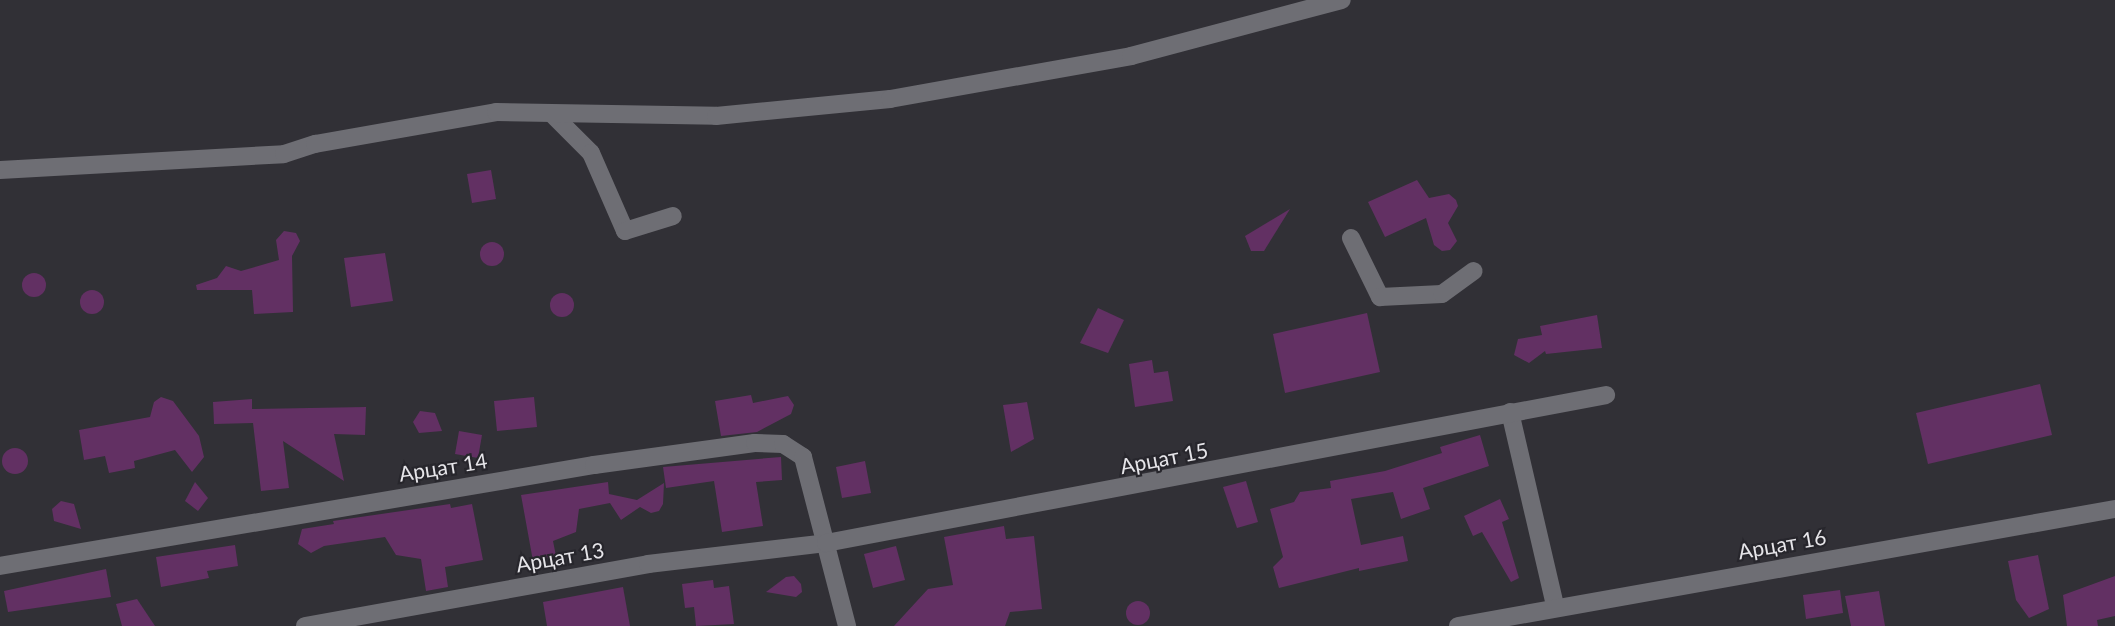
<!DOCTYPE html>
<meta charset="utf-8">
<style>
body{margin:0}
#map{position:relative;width:2115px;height:626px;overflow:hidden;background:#313036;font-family:Lato,sans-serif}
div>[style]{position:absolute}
.building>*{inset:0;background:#623063}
.round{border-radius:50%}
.street>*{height:18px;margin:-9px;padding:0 9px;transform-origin:9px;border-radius:9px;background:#6e6e74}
span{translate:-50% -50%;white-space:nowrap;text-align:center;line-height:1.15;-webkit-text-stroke:4.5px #27262c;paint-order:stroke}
.street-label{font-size:21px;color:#e6e5e9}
</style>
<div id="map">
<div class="building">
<i style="clip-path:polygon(491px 170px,496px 199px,472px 203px,467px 174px)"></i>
<i style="clip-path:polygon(1417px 180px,1429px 198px,1449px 194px,1456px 200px,1458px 206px,1448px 223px,1457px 241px,1450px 250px,1442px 251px,1434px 245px,1426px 218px,1385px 237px,1368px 202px)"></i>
<i style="clip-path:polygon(1290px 209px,1264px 251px,1251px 251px,1245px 236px)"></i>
<i style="clip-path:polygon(284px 231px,296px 233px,300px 241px,292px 256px,293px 312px,254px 314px,252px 290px,197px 290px,196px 285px,217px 278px,226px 266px,241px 271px,279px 260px,276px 240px)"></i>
<i class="round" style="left:480px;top:242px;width:24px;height:24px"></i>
<i style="clip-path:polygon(385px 253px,393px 301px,351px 307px,344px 258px)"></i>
<i class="round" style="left:22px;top:273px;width:24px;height:24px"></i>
<i class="round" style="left:80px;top:290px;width:24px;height:24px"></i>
<i class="round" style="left:550px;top:293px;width:24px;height:24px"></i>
<i style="clip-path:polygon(1098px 308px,1124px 320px,1108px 353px,1080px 343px)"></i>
<i style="clip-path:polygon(1367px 313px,1380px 372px,1285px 393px,1273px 334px)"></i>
<i style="clip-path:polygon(1597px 315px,1602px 348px,1546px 354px,1545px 351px,1529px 363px,1514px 355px,1518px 339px,1542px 335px,1540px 326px)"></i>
<i style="clip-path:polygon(1152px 360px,1154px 373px,1168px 371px,1173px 401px,1135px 407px,1129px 364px)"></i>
<i style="clip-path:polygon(2040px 384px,2052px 435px,1928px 464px,1916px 413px)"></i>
<i style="clip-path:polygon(751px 395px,753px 403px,788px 396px,794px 405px,791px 414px,757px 432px,721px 436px,715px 401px)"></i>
<i style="clip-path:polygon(161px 397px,173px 401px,199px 436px,204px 457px,192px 472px,175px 450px,134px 461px,135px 468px,109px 473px,105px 456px,84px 460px,79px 430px,150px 417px,154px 402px)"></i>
<i style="clip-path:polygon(534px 397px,537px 427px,497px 431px,494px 401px)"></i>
<i style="clip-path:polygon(252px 399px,252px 409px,366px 407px,365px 435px,334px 434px,344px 481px,283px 441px,289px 488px,261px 491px,253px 423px,214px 424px,213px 402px)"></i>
<i style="clip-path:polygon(1027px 402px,1034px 439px,1011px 452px,1003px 405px)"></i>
<i style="clip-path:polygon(420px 411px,435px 413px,442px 431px,419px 433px,413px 422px)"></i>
<i style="clip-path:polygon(459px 431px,482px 435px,478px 458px,455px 454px)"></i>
<i style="clip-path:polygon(1480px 435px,1489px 466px,1423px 488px,1430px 509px,1401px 519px,1393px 492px,1351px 499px,1361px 545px,1403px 536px,1408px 561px,1359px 571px,1359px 568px,1279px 588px,1273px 567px,1283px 557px,1270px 509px,1294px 502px,1300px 492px,1331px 488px,1330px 481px,1385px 471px,1442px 453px,1440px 447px)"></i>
<i class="round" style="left:2px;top:448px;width:26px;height:26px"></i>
<i style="clip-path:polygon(781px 457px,782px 480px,756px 482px,763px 526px,722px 532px,714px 481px,666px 488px,663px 467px)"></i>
<i style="clip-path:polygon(865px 461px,871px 493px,842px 498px,836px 467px)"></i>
<i style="clip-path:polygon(1246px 481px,1258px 522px,1237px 528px,1223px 487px)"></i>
<i style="clip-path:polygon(195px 482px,208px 498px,198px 511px,185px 501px)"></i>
<i style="clip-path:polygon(608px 482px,609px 494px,637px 500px,664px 483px,663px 504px,659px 511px,651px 513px,640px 507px,621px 520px,610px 503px,579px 509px,576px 532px,553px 541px,556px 556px,533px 561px,521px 495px)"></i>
<i style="clip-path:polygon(1500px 499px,1509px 519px,1502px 522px,1519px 578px,1511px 582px,1482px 532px,1473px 536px,1464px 516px)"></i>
<i style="clip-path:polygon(61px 501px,74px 504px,81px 529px,54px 521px,52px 509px)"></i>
<i style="clip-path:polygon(450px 504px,451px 508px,472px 504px,483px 560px,445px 567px,448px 587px,426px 591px,421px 559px,396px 555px,385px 537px,324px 546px,311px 553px,298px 544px,302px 529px,334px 524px,333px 521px)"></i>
<i style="clip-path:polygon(1004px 526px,1006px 539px,1034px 536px,1042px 609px,1010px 612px,1005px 626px,894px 626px,928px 589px,953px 585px,944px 537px)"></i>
<i style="clip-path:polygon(235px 545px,238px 566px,207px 571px,209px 578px,161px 587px,156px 557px)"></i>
<i style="clip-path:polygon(896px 546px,905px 580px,873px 588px,864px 554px)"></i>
<i style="clip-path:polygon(2038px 555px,2049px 609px,2029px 618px,2016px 600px,2008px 561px)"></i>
<i style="clip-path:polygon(106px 569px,111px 597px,8px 612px,4px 591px)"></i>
<i style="clip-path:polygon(794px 576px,801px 584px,802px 592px,796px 597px,766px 592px,786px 577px)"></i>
<i style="clip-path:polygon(2115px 576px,2115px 616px,2097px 620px,2098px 626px,2067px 626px,2063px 595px)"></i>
<i style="clip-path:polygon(713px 580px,714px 588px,729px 586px,734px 624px,696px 626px,694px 607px,685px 608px,682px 584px)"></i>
<i style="clip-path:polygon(623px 587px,630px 626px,547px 626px,543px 602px)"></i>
<i style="clip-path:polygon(1840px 590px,1843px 613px,1806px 619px,1803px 595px)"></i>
<i style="clip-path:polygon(1879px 591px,1885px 626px,1851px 626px,1845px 596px)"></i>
<i style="clip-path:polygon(137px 599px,155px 626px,122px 626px,116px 604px)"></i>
<i class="round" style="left:1126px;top:601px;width:24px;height:24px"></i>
</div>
<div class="street">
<i style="left:552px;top:114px;width:55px;rotate:45deg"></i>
<i style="left:591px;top:153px;width:85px;rotate:66.4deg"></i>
<i style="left:625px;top:231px;width:50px;rotate:-17.4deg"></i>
<i style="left:0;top:170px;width:284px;rotate:-3.2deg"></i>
<i style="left:284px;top:154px;width:33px;rotate:-18deg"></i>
<i style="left:315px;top:144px;width:184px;rotate:-10deg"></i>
<i style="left:496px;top:112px;width:220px;rotate:1deg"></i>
<i style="left:716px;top:116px;width:175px;rotate:-5.6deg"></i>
<i style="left:890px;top:99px;width:245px;rotate:-10.1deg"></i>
<i style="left:1131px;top:56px;width:218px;rotate:-14.9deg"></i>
<i style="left:1351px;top:238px;width:66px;rotate:63.8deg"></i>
<i style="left:1380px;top:297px;width:62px;rotate:-2.8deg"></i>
<i style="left:1442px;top:294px;width:39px;rotate:-36deg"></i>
<i style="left:1510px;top:412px;width:199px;rotate:76.9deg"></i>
<i style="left:0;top:566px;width:603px;rotate:-9.65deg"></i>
<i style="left:594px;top:465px;width:162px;rotate:-7.8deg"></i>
<i style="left:755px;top:443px;width:28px;rotate:2deg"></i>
<i style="left:783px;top:444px;width:24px;rotate:33deg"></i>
<i style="left:803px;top:457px;width:175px;rotate:75.4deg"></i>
<i style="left:305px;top:626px;width:349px;rotate:-10.2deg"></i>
<i style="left:648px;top:564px;width:179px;rotate:-6.7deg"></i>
<i style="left:826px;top:543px;width:794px;rotate:-10.74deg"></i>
<i style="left:1458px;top:626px;width:667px;rotate:-10.1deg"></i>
</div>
<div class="street-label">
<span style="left:1164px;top:458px;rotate:-11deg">Арцат 15</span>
<span style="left:443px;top:467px;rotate:-9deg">Арцат 14</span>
<span style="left:1782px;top:544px;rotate:-10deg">Арцат 16</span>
<span style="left:560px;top:557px;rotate:-10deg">Арцат 13</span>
</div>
</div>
